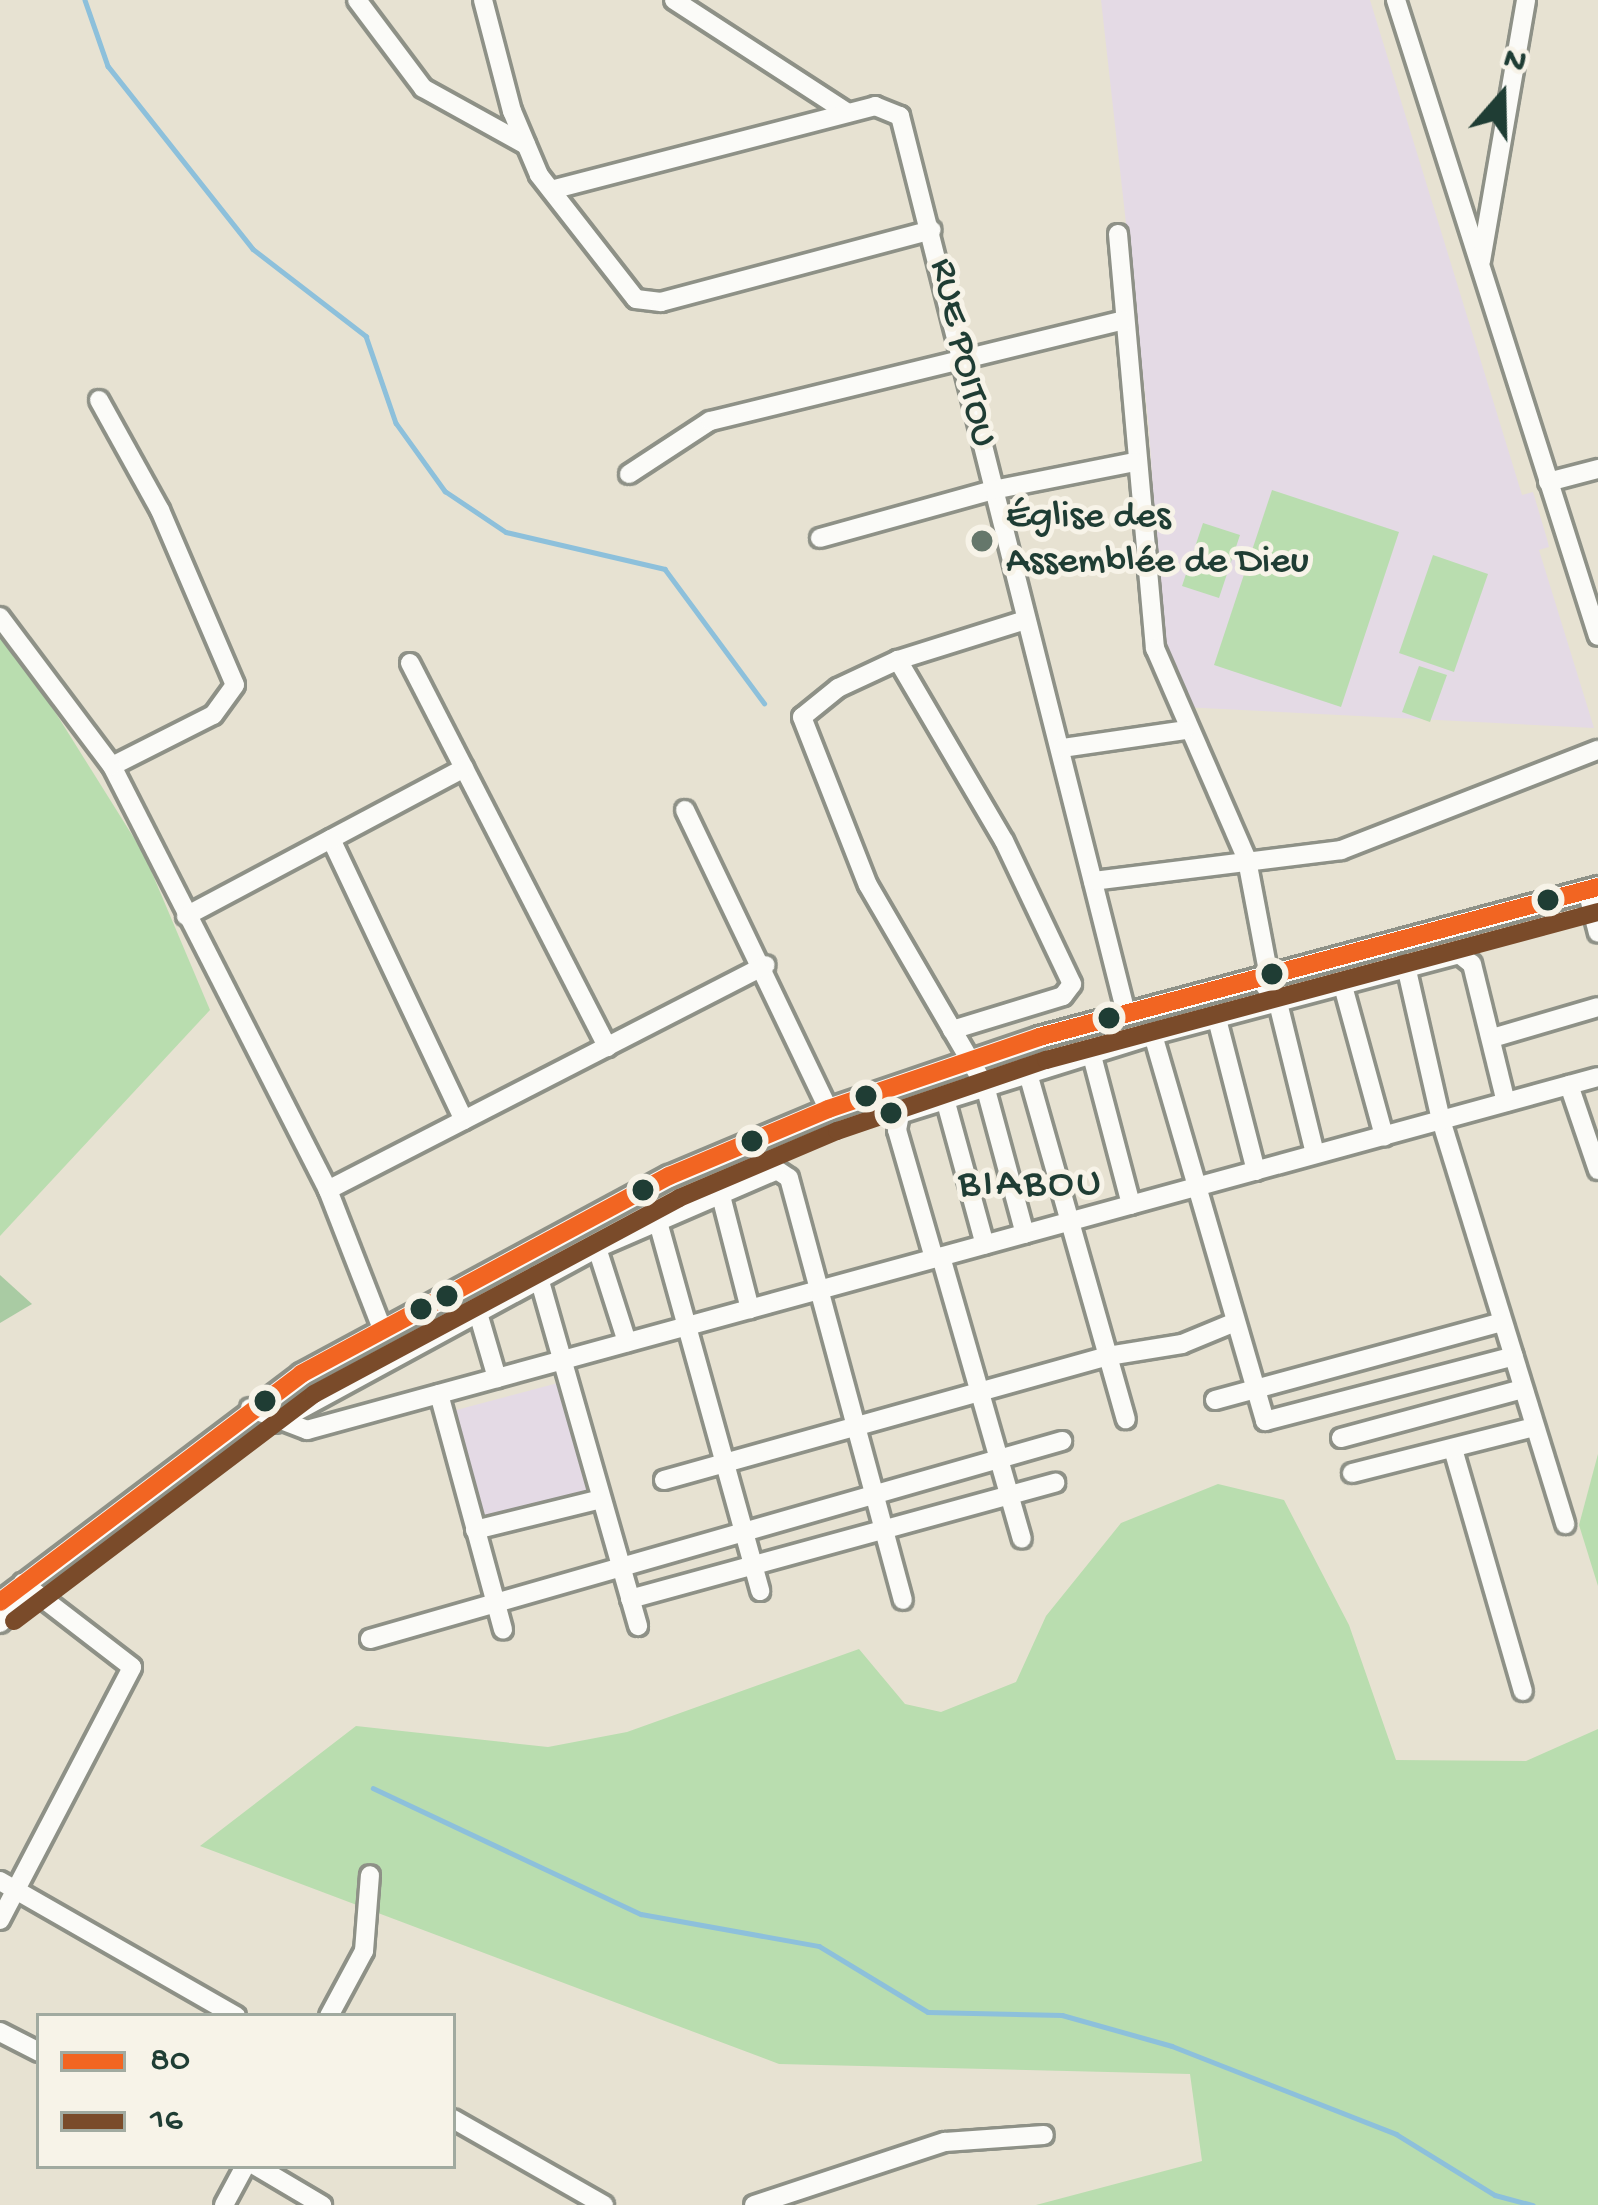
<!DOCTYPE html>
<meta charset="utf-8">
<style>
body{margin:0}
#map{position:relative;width:1598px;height:2205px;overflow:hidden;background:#e7e2d2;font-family:"Gochi Hand",sans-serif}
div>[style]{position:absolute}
.built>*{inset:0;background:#e4dae5}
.green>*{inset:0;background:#b9ddaf}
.forest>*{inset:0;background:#a9cba3}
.stream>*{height:4.5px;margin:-2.25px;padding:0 2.25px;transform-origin:2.25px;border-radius:2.25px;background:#8dc0db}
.roads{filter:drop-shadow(3px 0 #8e9187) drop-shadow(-3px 0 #8e9187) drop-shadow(0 3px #8e9187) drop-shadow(0 -3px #8e9187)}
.minor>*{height:18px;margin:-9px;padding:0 9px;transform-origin:9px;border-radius:9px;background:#fbfbf8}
.major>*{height:21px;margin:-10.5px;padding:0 10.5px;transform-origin:10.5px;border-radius:10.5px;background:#fbfbf8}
.bus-1>*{height:18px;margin:-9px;padding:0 9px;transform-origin:9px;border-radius:9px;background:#f26522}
.bus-2>*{height:18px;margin:-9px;padding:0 9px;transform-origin:9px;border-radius:9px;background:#7a4b2a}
.dots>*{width:33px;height:33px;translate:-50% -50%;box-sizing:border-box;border:6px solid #f7f3e8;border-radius:50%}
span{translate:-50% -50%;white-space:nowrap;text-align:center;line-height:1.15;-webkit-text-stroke:10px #f7f3e8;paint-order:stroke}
.street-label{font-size:39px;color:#1f3d34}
.poi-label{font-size:39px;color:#1f3d34}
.left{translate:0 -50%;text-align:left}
.neighbourhood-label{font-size:42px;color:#1f3d34;letter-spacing:3px}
.legend{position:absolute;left:36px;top:2013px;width:420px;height:156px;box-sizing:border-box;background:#f7f3e8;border:3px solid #a1aaa0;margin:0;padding:15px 21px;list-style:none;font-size:36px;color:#1f3d34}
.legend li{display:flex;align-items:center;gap:24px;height:60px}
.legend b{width:60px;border:3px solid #a1aaa0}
.north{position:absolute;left:1442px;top:36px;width:120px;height:120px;-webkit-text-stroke:9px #f7f3e8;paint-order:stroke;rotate:20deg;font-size:33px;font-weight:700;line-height:48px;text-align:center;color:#1f3d34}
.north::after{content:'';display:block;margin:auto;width:42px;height:54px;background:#1f3d34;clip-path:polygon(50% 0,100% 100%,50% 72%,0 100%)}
</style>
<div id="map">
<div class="built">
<i style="clip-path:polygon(1101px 0,1370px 0,1522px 495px,1533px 492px,1547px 539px,1549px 547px,1539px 550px,1594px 728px,1182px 707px,1163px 648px,1149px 429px)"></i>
<i style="clip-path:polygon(558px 1383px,590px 1501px,478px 1531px,445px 1413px)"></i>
</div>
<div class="green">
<i style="clip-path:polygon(1272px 490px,1399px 532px,1341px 707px,1214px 665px)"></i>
<i style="clip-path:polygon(1203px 523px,1240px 535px,1219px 598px,1182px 586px)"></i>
<i style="clip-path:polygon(1433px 555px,1488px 574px,1454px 672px,1399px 653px)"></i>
<i style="clip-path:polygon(0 624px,144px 854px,210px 1010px,0 1236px)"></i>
<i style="clip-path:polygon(1419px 666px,1447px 675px,1430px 722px,1402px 712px)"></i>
<i style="clip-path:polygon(1598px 1454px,1598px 1586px,1579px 1525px)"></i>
<i style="clip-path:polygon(1218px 1484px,1284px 1500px,1349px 1625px,1396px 1760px,1526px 1761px,1598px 1729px,1598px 2205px,1036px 2205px,1202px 2161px,1190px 2074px,779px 2064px,200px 1846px,356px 1726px,548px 1747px,627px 1732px,859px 1649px,905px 1704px,941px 1712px,1016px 1682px,1046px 1616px,1121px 1523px)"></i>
</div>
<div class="forest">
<i style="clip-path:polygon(0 1275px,32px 1304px,0 1323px)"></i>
</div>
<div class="stream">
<i style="left:85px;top:0;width:70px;rotate:70.8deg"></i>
<i style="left:108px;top:66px;width:233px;rotate:51.6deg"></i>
<i style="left:253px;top:249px;width:143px;rotate:37.6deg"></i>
<i style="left:366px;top:336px;width:92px;rotate:71deg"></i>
<i style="left:396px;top:423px;width:84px;rotate:54.2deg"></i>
<i style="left:445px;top:491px;width:73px;rotate:33.9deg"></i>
<i style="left:506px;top:532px;width:163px;rotate:13.1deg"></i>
<i style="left:665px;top:569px;width:167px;rotate:53.5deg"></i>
<i style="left:373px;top:1788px;width:296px;rotate:25.2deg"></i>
<i style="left:641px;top:1914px;width:181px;rotate:10.2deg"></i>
<i style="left:819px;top:1946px;width:127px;rotate:31.2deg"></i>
<i style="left:928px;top:2012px;width:134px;rotate:1.3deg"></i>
<i style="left:1062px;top:2015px;width:114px;rotate:15.7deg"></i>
<i style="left:1172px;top:2046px;width:241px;rotate:21.4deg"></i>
<i style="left:1396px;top:2134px;width:116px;rotate:31.6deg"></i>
<i style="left:1495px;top:2195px;width:39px;rotate:15deg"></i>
</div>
<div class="roads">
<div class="minor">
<i style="left:357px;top:0;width:110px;rotate:53.1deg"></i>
<i style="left:423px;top:88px;width:118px;rotate:29deg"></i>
<i style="left:483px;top:0;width:115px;rotate:75.4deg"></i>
<i style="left:512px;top:111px;width:69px;rotate:67.1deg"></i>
<i style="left:539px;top:175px;width:157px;rotate:52deg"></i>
<i style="left:636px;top:299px;width:25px;rotate:7deg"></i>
<i style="left:661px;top:302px;width:280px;rotate:-14.9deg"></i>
<i style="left:674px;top:0;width:207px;rotate:33deg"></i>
<i style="left:1396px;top:0;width:667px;rotate:72.38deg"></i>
<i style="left:551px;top:190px;width:335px;rotate:-14.5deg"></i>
<i style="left:875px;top:106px;width:27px;rotate:22deg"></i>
<i style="left:900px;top:116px;width:925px;rotate:75.86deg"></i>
<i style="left:1118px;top:234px;width:416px;rotate:84.9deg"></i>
<i style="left:1155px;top:648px;width:231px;rotate:66.5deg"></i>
<i style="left:1247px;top:860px;width:118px;rotate:79.3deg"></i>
<i style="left:1481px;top:261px;width:265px;rotate:-80.2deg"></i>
<i style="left:99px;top:400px;width:126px;rotate:61deg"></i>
<i style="left:160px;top:510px;width:190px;rotate:66.8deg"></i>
<i style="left:235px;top:685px;width:37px;rotate:126deg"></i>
<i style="left:213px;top:715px;width:113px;rotate:153.2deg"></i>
<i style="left:112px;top:766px;width:476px;rotate:63deg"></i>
<i style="left:328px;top:1190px;width:146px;rotate:68.7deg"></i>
<i style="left:629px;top:474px;width:97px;rotate:-33.2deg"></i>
<i style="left:710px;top:421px;width:426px;rotate:-13.7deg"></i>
<i style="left:1548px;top:482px;width:52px;rotate:-14.6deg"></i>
<i style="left:820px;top:538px;width:180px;rotate:-15.5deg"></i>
<i style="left:993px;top:490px;width:145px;rotate:-11.2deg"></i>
<i style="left:0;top:617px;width:186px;rotate:53.1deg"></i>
<i style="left:898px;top:660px;width:66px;rotate:155deg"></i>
<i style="left:838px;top:688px;width:46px;rotate:141.1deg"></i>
<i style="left:802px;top:717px;width:180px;rotate:68.6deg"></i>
<i style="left:868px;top:885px;width:233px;rotate:59.8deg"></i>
<i style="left:985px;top:1086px;width:153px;rotate:74.9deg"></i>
<i style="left:410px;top:663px;width:432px;rotate:62.8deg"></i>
<i style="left:1062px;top:748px;width:124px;rotate:-8.3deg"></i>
<i style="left:685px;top:810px;width:331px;rotate:64.4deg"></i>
<i style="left:331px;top:839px;width:311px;rotate:64.7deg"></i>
<i style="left:1093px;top:881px;width:250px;rotate:-7.1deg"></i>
<i style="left:1341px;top:850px;width:276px;rotate:-21.3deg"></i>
<i style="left:1587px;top:890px;width:44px;rotate:75.7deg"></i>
<i style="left:186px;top:916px;width:315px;rotate:-28deg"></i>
<i style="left:1406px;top:966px;width:158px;rotate:77.2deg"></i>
<i style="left:1441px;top:1120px;width:423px;rotate:72.9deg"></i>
<i style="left:1260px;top:978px;width:35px;rotate:57deg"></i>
<i style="left:1279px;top:1007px;width:151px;rotate:76.2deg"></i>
<i style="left:1343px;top:986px;width:156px;rotate:74.7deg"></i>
<i style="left:1217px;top:1019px;width:157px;rotate:75.6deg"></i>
<i style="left:952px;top:1030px;width:116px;rotate:-17deg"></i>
<i style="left:1063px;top:996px;width:15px;rotate:-53deg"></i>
<i style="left:1072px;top:984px;width:158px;rotate:-115.4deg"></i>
<i style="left:1004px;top:841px;width:210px;rotate:-120.4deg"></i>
<i style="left:898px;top:660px;width:134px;rotate:-17.4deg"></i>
<i style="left:1153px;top:1035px;width:402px;rotate:73.8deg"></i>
<i style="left:1265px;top:1421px;width:257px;rotate:-14.6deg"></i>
<i style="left:1492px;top:1038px;width:110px;rotate:-16.3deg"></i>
<i style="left:1091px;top:1052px;width:158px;rotate:75.3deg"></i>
<i style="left:1027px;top:1070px;width:363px;rotate:74.2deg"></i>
<i style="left:1569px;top:1085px;width:90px;rotate:71.2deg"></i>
<i style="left:945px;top:1099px;width:151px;rotate:74.7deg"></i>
<i style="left:328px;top:1190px;width:492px;rotate:-27.2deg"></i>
<i style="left:720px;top:1192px;width:121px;rotate:75.6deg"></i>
<i style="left:658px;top:1222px;width:383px;rotate:74.5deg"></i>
<i style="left:597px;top:1248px;width:99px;rotate:72.3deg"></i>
<i style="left:941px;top:1257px;width:293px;rotate:74deg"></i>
<i style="left:934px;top:1258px;width:133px;rotate:-106.1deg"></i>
<i style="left:897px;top:1130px;width:16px;rotate:-79deg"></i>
<i style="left:900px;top:1114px;width:265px;rotate:-17.3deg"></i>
<i style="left:1153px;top:1035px;width:317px;rotate:-14.8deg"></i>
<i style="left:1459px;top:954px;width:16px;rotate:38deg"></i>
<i style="left:1472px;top:964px;width:142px;rotate:76.2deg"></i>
<i style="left:539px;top:1278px;width:362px;rotate:74.1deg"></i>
<i style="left:478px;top:1313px;width:68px;rotate:73.7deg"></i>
<i style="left:439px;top:1394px;width:244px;rotate:74.8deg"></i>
<i style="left:1215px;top:1400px;width:297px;rotate:-15.2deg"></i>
<i style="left:250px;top:1408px;width:61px;rotate:21.1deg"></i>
<i style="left:307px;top:1430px;width:1338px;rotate:-15.29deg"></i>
<i style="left:275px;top:1423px;width:366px;rotate:-28.5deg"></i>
<i style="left:597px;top:1248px;width:196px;rotate:-23.4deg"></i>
<i style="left:777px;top:1170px;width:14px;rotate:34deg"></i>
<i style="left:789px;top:1178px;width:437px;rotate:74.9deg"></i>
<i style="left:1341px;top:1438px;width:188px;rotate:-15.1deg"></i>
<i style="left:1453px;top:1449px;width:252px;rotate:73.9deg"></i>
<i style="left:1352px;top:1473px;width:188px;rotate:-14.2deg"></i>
<i style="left:664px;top:1480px;width:461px;rotate:-15.6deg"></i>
<i style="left:1108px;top:1356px;width:75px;rotate:-9.2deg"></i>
<i style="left:1182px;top:1344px;width:55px;rotate:-22.4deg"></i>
<i style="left:475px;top:1530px;width:130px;rotate:-13.8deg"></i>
<i style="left:630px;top:1599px;width:441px;rotate:-15.3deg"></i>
<i style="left:0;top:1623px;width:46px;rotate:-42.4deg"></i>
<i style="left:370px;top:1639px;width:720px;rotate:-15.97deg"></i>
<i style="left:0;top:1881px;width:272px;rotate:29.8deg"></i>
<i style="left:0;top:1920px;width:285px;rotate:-62.4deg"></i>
<i style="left:132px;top:1667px;width:138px;rotate:-142.4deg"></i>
<i style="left:329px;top:2016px;width:74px;rotate:-61.7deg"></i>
<i style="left:364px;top:1951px;width:76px;rotate:-85.5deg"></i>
<i style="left:0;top:2032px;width:44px;rotate:27.1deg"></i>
<i style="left:453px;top:2119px;width:174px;rotate:29.7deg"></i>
<i style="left:256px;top:2166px;width:77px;rotate:30.6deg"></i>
<i style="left:224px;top:2205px;width:44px;rotate:-61.7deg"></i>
<i style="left:754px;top:2205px;width:201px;rotate:-18.3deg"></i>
<i style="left:945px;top:2142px;width:99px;rotate:-4deg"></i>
</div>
<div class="major">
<i style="left:0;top:1602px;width:378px;rotate:-37.1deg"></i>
<i style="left:301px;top:1374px;width:418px;rotate:-28.3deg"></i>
<i style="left:669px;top:1176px;width:173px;rotate:-22.8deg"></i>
<i style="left:828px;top:1109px;width:223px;rotate:-18.8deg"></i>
<i style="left:1039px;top:1037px;width:579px;rotate:-15.02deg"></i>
</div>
</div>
<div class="bus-1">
<i style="left:0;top:1602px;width:378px;rotate:-37.1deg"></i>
<i style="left:301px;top:1374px;width:418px;rotate:-28.3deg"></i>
<i style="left:669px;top:1176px;width:173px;rotate:-22.8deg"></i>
<i style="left:828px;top:1109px;width:223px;rotate:-18.8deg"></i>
<i style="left:1039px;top:1037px;width:579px;rotate:-15.02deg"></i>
</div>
<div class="bus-2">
<i style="left:14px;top:1621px;width:376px;rotate:-37.1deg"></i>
<i style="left:314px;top:1394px;width:414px;rotate:-28.2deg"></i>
<i style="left:679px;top:1198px;width:172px;rotate:-23deg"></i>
<i style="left:837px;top:1131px;width:221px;rotate:-18.8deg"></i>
<i style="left:1046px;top:1060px;width:571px;rotate:-15.01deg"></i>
</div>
<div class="dots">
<i style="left:982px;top:541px;background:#65776b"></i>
<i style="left:1548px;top:900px;background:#1f3d34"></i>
<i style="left:1272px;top:974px;background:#1f3d34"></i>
<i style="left:1109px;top:1018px;background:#1f3d34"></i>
<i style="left:866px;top:1096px;background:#1f3d34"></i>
<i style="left:891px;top:1113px;background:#1f3d34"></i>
<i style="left:752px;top:1141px;background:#1f3d34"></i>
<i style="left:643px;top:1190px;background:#1f3d34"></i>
<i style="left:447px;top:1296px;background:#1f3d34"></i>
<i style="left:421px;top:1309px;background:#1f3d34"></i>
<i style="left:265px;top:1401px;background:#1f3d34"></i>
</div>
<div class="street-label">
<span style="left:961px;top:353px;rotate:77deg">RUE POITOU</span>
</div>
<div class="poi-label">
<span class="left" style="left:1006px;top:541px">Église des<br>Assemblée de Dieu</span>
</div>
<div class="neighbourhood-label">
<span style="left:1031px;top:1186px">BIABOU</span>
</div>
<ul class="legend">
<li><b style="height:15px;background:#f26522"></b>80</li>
<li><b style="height:15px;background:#7a4b2a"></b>16</li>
</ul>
<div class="north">N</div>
</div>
